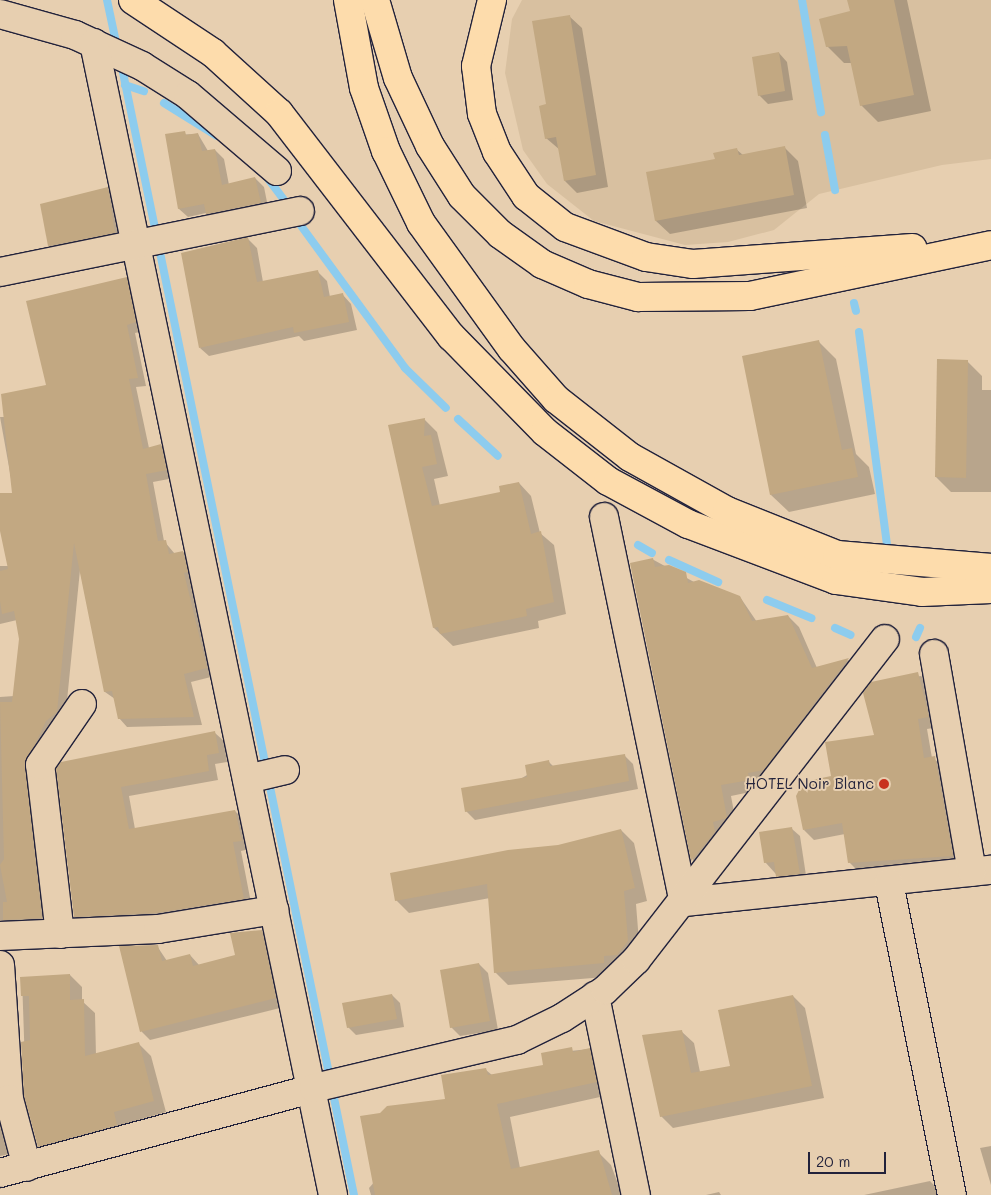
<!DOCTYPE html>
<style>
body{margin:0}
#map{position:relative;width:991px;height:1195px;overflow:hidden;background:#e7cfb0;font-family:Mali,sans-serif}
div>[style]{position:absolute}
.built>*{inset:0;background:#d8c0a0}
.shadow>*{inset:0;background:#0003}
.stream>*{height:8px;margin:-4px;padding:0 4px;transform-origin:4px;border-radius:4px;background:#8dccee}
.building>*{inset:0;background:#c2a882}
.roads{filter:drop-shadow(1px 0 #22223b) drop-shadow(-1px 0 #22223b) drop-shadow(0 1px #22223b) drop-shadow(0 -1px #22223b)}
.minor>*{height:28px;margin:-14px;padding:0 14px;transform-origin:14px;border-radius:14px;background:#e7cfb0}
.highway>*{height:28px;margin:-14px;padding:0 14px;transform-origin:14px;border-radius:14px;background:#fddcac}
.dots>*{width:14px;height:14px;translate:-50% -50%;box-sizing:border-box;border:2px solid #e7cfb0;border-radius:50%}
span{translate:-50% -50%;white-space:nowrap;text-align:center;line-height:1.15;-webkit-text-stroke:4px #e7cfb0;paint-order:stroke}
.poi-label{font-size:15px;color:#22223b}
.right{translate:-100% -50%;text-align:right}
.scale{position:absolute;left:808px;top:1152px;width:78px;height:22px;box-sizing:border-box;border:2px solid #22223b;border-top:0;padding-left:6px;font-size:15px;line-height:18px;white-space:nowrap;color:#22223b;-webkit-text-stroke:4px #e7cfb0;paint-order:stroke}
</style>
<div id="map">
<div class="built">
<i style="clip-path:polygon(522px 0,991px 0,991px 159px,942px 165px,819px 194px,774px 230px,728px 242px,685px 245px,594px 221px,547px 184px,523px 150px,505px 73px,512px 19px)"></i>
</div>
<div class="shadow">
<i style="clip-path:polygon(848px 0,907px 0,931px 111px,878px 122px,861px 105px,852px 63px,844px 63px,827px 46px,851px 12px)"></i>
<i style="clip-path:polygon(569px 16px,582px 28px,608px 187px,577px 193px,565px 181px,560px 150px,546px 138px,548px 105px)"></i>
<i style="clip-path:polygon(779px 53px,787px 62px,793px 100px,768px 104px,759px 95px)"></i>
<i style="clip-path:polygon(198px 134px,208px 151px,215px 150px,224px 159px,229px 185px,255px 178px,264px 187px,269px 212px,216px 222px,206px 213px,188px 217px,179px 209px,167px 135px)"></i>
<i style="clip-path:polygon(784px 147px,798px 161px,807px 208px,670px 234px,656px 221px,647px 173px,716px 160px,737px 150px,743px 155px)"></i>
<i style="clip-path:polygon(107px 188px,116px 197px,123px 241px,58px 255px,49px 246px)"></i>
<i style="clip-path:polygon(248px 239px,257px 248px,263px 282px,318px 272px,327px 281px,330px 297px,343px 295px,351px 304px,357px 330px,304px 341px,299px 336px,209px 356px,200px 348px)"></i>
<i style="clip-path:polygon(126px 278px,134px 286px,144px 331px,135px 333px,146px 386px,136px 387px,149px 448px,161px 445px,169px 453px,174px 478px,153px 482px,164px 541px,175px 554px,183px 552px,191px 560px,195px 580px,191px 581px,215px 676px,191px 682px,202px 725px,127px 727px,119px 718px,115px 699px,105px 692px,80px 570px,65px 721px,54px 729px,50px 926px,0 935px,0 697px,14px 696px,21px 638px,17px 620px,0 624px,0 566px,9px 566px,0 526px,0 495px,14px 495px,0 417px,7px 417px,48px 386px)"></i>
<i style="clip-path:polygon(819px 342px,836px 359px,856px 454px,869px 467px,875px 494px,789px 512px,771px 495px)"></i>
<i style="clip-path:polygon(967px 361px,982px 376px,982px 390px,991px 390px,991px 492px,951px 492px,936px 477px)"></i>
<i style="clip-path:polygon(425px 420px,437px 432px,448px 476px,434px 479px,440px 506px,502px 493px,519px 483px,531px 496px,540px 533px,554px 545px,566px 614px,538px 621px,539px 628px,453px 646px,434px 628px,390px 426px)"></i>
<i style="clip-path:polygon(652px 559px,694px 582px,740px 597px,757px 622px,788px 616px,799px 627px,817px 668px,849px 660px,859px 670px,760px 790px,731px 796px,737px 828px,703px 871px,693px 861px,631px 564px)"></i>
<i style="clip-path:polygon(921px 676px,932px 686px,939px 727px,927px 729px,932px 758px,945px 767px,963px 866px,859px 872px,849px 862px,845px 834px,814px 840px,804px 830px,833px 777px,876px 736px,872px 683px)"></i>
<i style="clip-path:polygon(215px 733px,224px 741px,227px 762px,215px 764px,218px 780px,129px 796px,135px 829px,235px 811px,244px 820px,250px 849px,241px 851px,252px 908px,84px 925px,75px 917px,58px 769px)"></i>
<i style="clip-path:polygon(624px 755px,633px 764px,638px 789px,475px 820px,466px 811px,549px 762px,554px 767px)"></i>
<i style="clip-path:polygon(792px 829px,800px 836px,807px 882px,785px 884px,765px 862px)"></i>
<i style="clip-path:polygon(621px 830px,634px 843px,647px 901px,636px 904px,640px 954px,617px 976px,508px 985px,495px 972px,490px 898px,409px 913px,396px 900px)"></i>
<i style="clip-path:polygon(262px 931px,270px 939px,284px 1007px,150px 1040px,142px 1032px,120px 948px,157px 946px,167px 961px,190px 955px,199px 965px,237px 956px)"></i>
<i style="clip-path:polygon(479px 964px,488px 973px,498px 1030px,460px 1036px,451px 1027px)"></i>
<i style="clip-path:polygon(70px 975px,82px 987px,82px 1001px,95px 1013px,96px 1055px,139px 1044px,151px 1056px,166px 1112px,125px 1124px,128px 1137px,51px 1158px,39px 1146px,26px 1096px,22px 978px)"></i>
<i style="clip-path:polygon(392px 995px,400px 1003px,404px 1027px,356px 1035px,348px 1027px)"></i>
<i style="clip-path:polygon(793px 996px,805px 1008px,824px 1098px,673px 1128px,661px 1116px,681px 1031px,694px 1043px,700px 1072px,731px 1067px)"></i>
<i style="clip-path:polygon(589px 1049px,602px 1062px,609px 1095px,510px 1117px,520px 1168px,598px 1152px,611px 1165px,622px 1195px,371px 1195px,369px 1188px,446px 1100px,486px 1070px,492px 1075px,545px 1066px,542px 1054px)"></i>
<i style="clip-path:polygon(0 1064px,14px 1153px,0 1156px)"></i>
<i style="clip-path:polygon(991px 1146px,991px 1185px,980px 1148px)"></i>
<i style="clip-path:polygon(930px 1181px,943px 1195px,864px 1195px)"></i>
<i style="clip-path:polygon(719px 1192px,721px 1195px,706px 1195px)"></i>
</div>
<div class="stream">
<i style="left:107px;top:0;width:48px;rotate:78deg"></i>
<i style="left:802px;top:0;width:114px;rotate:80.4deg"></i>
<i style="left:121px;top:63px;width:1156px;rotate:78.37deg"></i>
<i style="left:125px;top:85px;width:20px;rotate:18deg"></i>
<i style="left:164px;top:103px;width:62px;rotate:31.9deg"></i>
<i style="left:825px;top:135px;width:56px;rotate:79.7deg"></i>
<i style="left:266px;top:176px;width:34px;rotate:53deg"></i>
<i style="left:299px;top:223px;width:180px;rotate:53.8deg"></i>
<i style="left:405px;top:368px;width:57px;rotate:44.3deg"></i>
<i style="left:854px;top:303px;width:8px;rotate:76deg"></i>
<i style="left:859px;top:332px;width:214px;rotate:82.5deg"></i>
<i style="left:458px;top:419px;width:54px;rotate:42.8deg"></i>
<i style="left:638px;top:545px;width:16px;rotate:30deg"></i>
<i style="left:669px;top:560px;width:54px;rotate:24.2deg"></i>
<i style="left:767px;top:600px;width:48px;rotate:22.2deg"></i>
<i style="left:835px;top:628px;width:17px;rotate:24deg"></i>
<i style="left:916px;top:637px;width:10px;rotate:-66deg"></i>
</div>
<div class="building">
<i style="clip-path:polygon(847px 0,894px 0,914px 95px,860px 106px,847px 46px,826px 47px,819px 19px,850px 11px)"></i>
<i style="clip-path:polygon(570px 15px,596px 175px,564px 181px,556px 137px,545px 139px,539px 106px,546px 104px,532px 21px)"></i>
<i style="clip-path:polygon(779px 52px,785px 91px,758px 96px,752px 57px)"></i>
<i style="clip-path:polygon(185px 131px,186px 135px,198px 133px,202px 151px,215px 149px,222px 185px,255px 177px,261px 203px,206px 214px,204px 204px,178px 209px,165px 134px)"></i>
<i style="clip-path:polygon(785px 146px,794px 195px,655px 221px,646px 172px,715px 159px,713px 153px,737px 148px,739px 155px)"></i>
<i style="clip-path:polygon(108px 187px,115px 233px,48px 246px,40px 204px)"></i>
<i style="clip-path:polygon(248px 237px,257px 282px,318px 270px,324px 297px,343px 293px,349px 322px,294px 333px,293px 327px,199px 348px,181px 253px)"></i>
<i style="clip-path:polygon(127px 277px,136px 322px,127px 325px,138px 378px,129px 379px,143px 449px,161px 444px,167px 470px,146px 474px,158px 541px,166px 540px,169px 554px,183px 551px,188px 572px,184px 573px,207px 668px,184px 674px,194px 717px,118px 719px,112px 691px,104px 692px,74px 543px,57px 712px,46px 721px,25px 766px,42px 918px,3px 920px,3px 902px,7px 902px,0 865px,4px 859px,0 702px,12px 702px,19px 639px,14px 611px,2px 614px,0 601px,0 571px,8px 569px,0 531px,0 493px,12px 493px,1px 394px,46px 385px,26px 301px)"></i>
<i style="clip-path:polygon(819px 340px,842px 450px,852px 448px,858px 477px,770px 495px,742px 356px)"></i>
<i style="clip-path:polygon(937px 359px,968px 360px,966px 478px,935px 477px)"></i>
<i style="clip-path:polygon(425px 418px,424px 436px,431px 435px,437px 464px,422px 467px,432px 506px,500px 492px,499px 486px,519px 482px,531px 534px,541px 531px,554px 602px,526px 609px,527px 616px,440px 634px,438px 627px,433px 628px,388px 425px)"></i>
<i style="clip-path:polygon(653px 558px,655px 567px,669px 565px,686px 572px,688px 583px,699px 580px,740px 596px,752px 621px,788px 615px,812px 668px,849px 658px,764px 770px,748px 773px,750px 780px,721px 785px,727px 818px,713px 822px,715px 832px,691px 861px,630px 563px)"></i>
<i style="clip-path:polygon(918px 672px,929px 717px,918px 719px,924px 758px,935px 756px,953px 856px,848px 863px,842px 823px,803px 830px,796px 796px,803px 782px,831px 776px,825px 742px,874px 735px,863px 693px,871px 682px)"></i>
<i style="clip-path:polygon(215px 731px,219px 753px,207px 755px,209px 771px,121px 787px,129px 829px,235px 810px,242px 841px,233px 842px,244px 899px,156px 913px,74px 917px,56px 769px,61px 762px)"></i>
<i style="clip-path:polygon(625px 754px,629px 781px,465px 812px,461px 788px,527px 777px,525px 765px,549px 760px,550px 766px)"></i>
<i style="clip-path:polygon(792px 827px,800px 874px,776px 877px,774px 862px,764px 863px,759px 832px)"></i>
<i style="clip-path:polygon(621px 829px,635px 888px,624px 891px,628px 941px,617px 955px,604px 956px,604px 963px,494px 973px,487px 884px,395px 901px,390px 873px,508px 850px,558px 845px)"></i>
<i style="clip-path:polygon(262px 930px,276px 998px,140px 1032px,119px 946px,158px 945px,162px 961px,190px 954px,193px 966px,235px 955px,230px 933px)"></i>
<i style="clip-path:polygon(479px 963px,490px 1021px,450px 1028px,440px 970px)"></i>
<i style="clip-path:polygon(70px 974px,70px 1000px,84px 999px,85px 1056px,139px 1042px,154px 1101px,114px 1112px,117px 1125px,38px 1147px,24px 1096px,21px 1042px,30px 1040px,29px 996px,21px 996px,20px 977px)"></i>
<i style="clip-path:polygon(392px 994px,397px 1019px,347px 1028px,342px 1003px)"></i>
<i style="clip-path:polygon(793px 995px,812px 1086px,660px 1117px,642px 1035px,682px 1030px,691px 1073px,730px 1066px,718px 1010px)"></i>
<i style="clip-path:polygon(572px 1047px,573px 1052px,590px 1048px,597px 1082px,497px 1104px,511px 1169px,599px 1150px,612px 1195px,375px 1195px,360px 1116px,380px 1113px,387px 1106px,445px 1099px,441px 1075px,486px 1068px,488px 1075px,543px 1065px,541px 1053px)"></i>
</div>
<div class="roads">
<div class="minor">
<i style="left:0;top:14px;width:78px;rotate:15.6deg"></i>
<i style="left:75px;top:35px;width:74px;rotate:24.8deg"></i>
<i style="left:142px;top:66px;width:54px;rotate:32.2deg"></i>
<i style="left:188px;top:95px;width:117px;rotate:40.5deg"></i>
<i style="left:94px;top:43px;width:1177px;rotate:78.28deg"></i>
<i style="left:0;top:272px;width:306px;rotate:-11.5deg"></i>
<i style="left:604px;top:517px;width:393px;rotate:78.3deg"></i>
<i style="left:684px;top:902px;width:309px;rotate:-6deg"></i>
<i style="left:934px;top:654px;width:221px;rotate:80.1deg"></i>
<i style="left:247px;top:779px;width:39px;rotate:-13deg"></i>
<i style="left:889px;top:883px;width:318px;rotate:78.6deg"></i>
<i style="left:60px;top:934px;width:170px;rotate:-96.7deg"></i>
<i style="left:40px;top:765px;width:74px;rotate:-55.5deg"></i>
<i style="left:0;top:936px;width:158px;rotate:-2.5deg"></i>
<i style="left:158px;top:929px;width:118px;rotate:-9.3deg"></i>
<i style="left:0;top:965px;width:134px;rotate:86.2deg"></i>
<i style="left:9px;top:1099px;width:70px;rotate:75.2deg"></i>
<i style="left:595px;top:996px;width:203px;rotate:78.4deg"></i>
<i style="left:0;top:1173px;width:325px;rotate:-15.1deg"></i>
<i style="left:314px;top:1088px;width:209px;rotate:-13.3deg"></i>
<i style="left:517px;top:1040px;width:50px;rotate:-26.1deg"></i>
<i style="left:562px;top:1018px;width:51px;rotate:-33.1deg"></i>
<i style="left:605px;top:990px;width:43px;rotate:-44.1deg"></i>
<i style="left:636px;top:960px;width:406px;rotate:-52.2deg"></i>
</div>
<div class="highway">
<i style="left:133px;top:0;width:96px;rotate:33.5deg"></i>
<i style="left:213px;top:53px;width:89px;rotate:42.3deg"></i>
<i style="left:279px;top:113px;width:282px;rotate:52.4deg"></i>
<i style="left:451px;top:336px;width:134px;rotate:45.6deg"></i>
<i style="left:545px;top:432px;width:80px;rotate:37.9deg"></i>
<i style="left:608px;top:481px;width:91px;rotate:28.3deg"></i>
<i style="left:688px;top:524px;width:158px;rotate:20.7deg"></i>
<i style="left:836px;top:580px;width:87px;rotate:7.9deg"></i>
<i style="left:922px;top:592px;width:69px;rotate:-2.5deg"></i>
<i style="left:348px;top:0;width:89px;rotate:79.7deg"></i>
<i style="left:364px;top:88px;width:67px;rotate:70.8deg"></i>
<i style="left:386px;top:151px;width:80px;rotate:64.1deg"></i>
<i style="left:421px;top:223px;width:155px;rotate:54.2deg"></i>
<i style="left:512px;top:349px;width:67px;rotate:48.7deg"></i>
<i style="left:556px;top:399px;width:94px;rotate:38.1deg"></i>
<i style="left:630px;top:457px;width:111px;rotate:29.1deg"></i>
<i style="left:727px;top:511px;width:118px;rotate:21.8deg"></i>
<i style="left:837px;top:555px;width:155px;rotate:4.8deg"></i>
<i style="left:375px;top:0;width:81px;rotate:73.6deg"></i>
<i style="left:398px;top:78px;width:75px;rotate:64.8deg"></i>
<i style="left:430px;top:146px;width:59px;rotate:57.4deg"></i>
<i style="left:462px;top:196px;width:54px;rotate:45deg"></i>
<i style="left:500px;top:234px;width:52px;rotate:35.5deg"></i>
<i style="left:542px;top:264px;width:50px;rotate:23.5deg"></i>
<i style="left:588px;top:284px;width:52px;rotate:14.6deg"></i>
<i style="left:638px;top:297px;width:112px;rotate:-0.5deg"></i>
<i style="left:750px;top:296px;width:246px;rotate:-11.9deg"></i>
<i style="left:492px;top:0;width:68px;rotate:103.6deg"></i>
<i style="left:476px;top:66px;width:48px;rotate:82.9deg"></i>
<i style="left:482px;top:114px;width:41px;rotate:68.5deg"></i>
<i style="left:497px;top:152px;width:53px;rotate:56.6deg"></i>
<i style="left:526px;top:196px;width:50px;rotate:38.5deg"></i>
<i style="left:565px;top:227px;width:86px;rotate:20.3deg"></i>
<i style="left:646px;top:257px;width:48px;rotate:8.5deg"></i>
<i style="left:693px;top:264px;width:220px;rotate:-4.2deg"></i>
</div>
</div>
<div class="dots">
<i style="left:884px;top:784px;background:#c8321e"></i>
</div>
<div class="poi-label">
<span class="right" style="left:874px;top:784px">HOTEL Noir Blanc</span>
</div>
<div class="scale">20 m</div>
</div>
